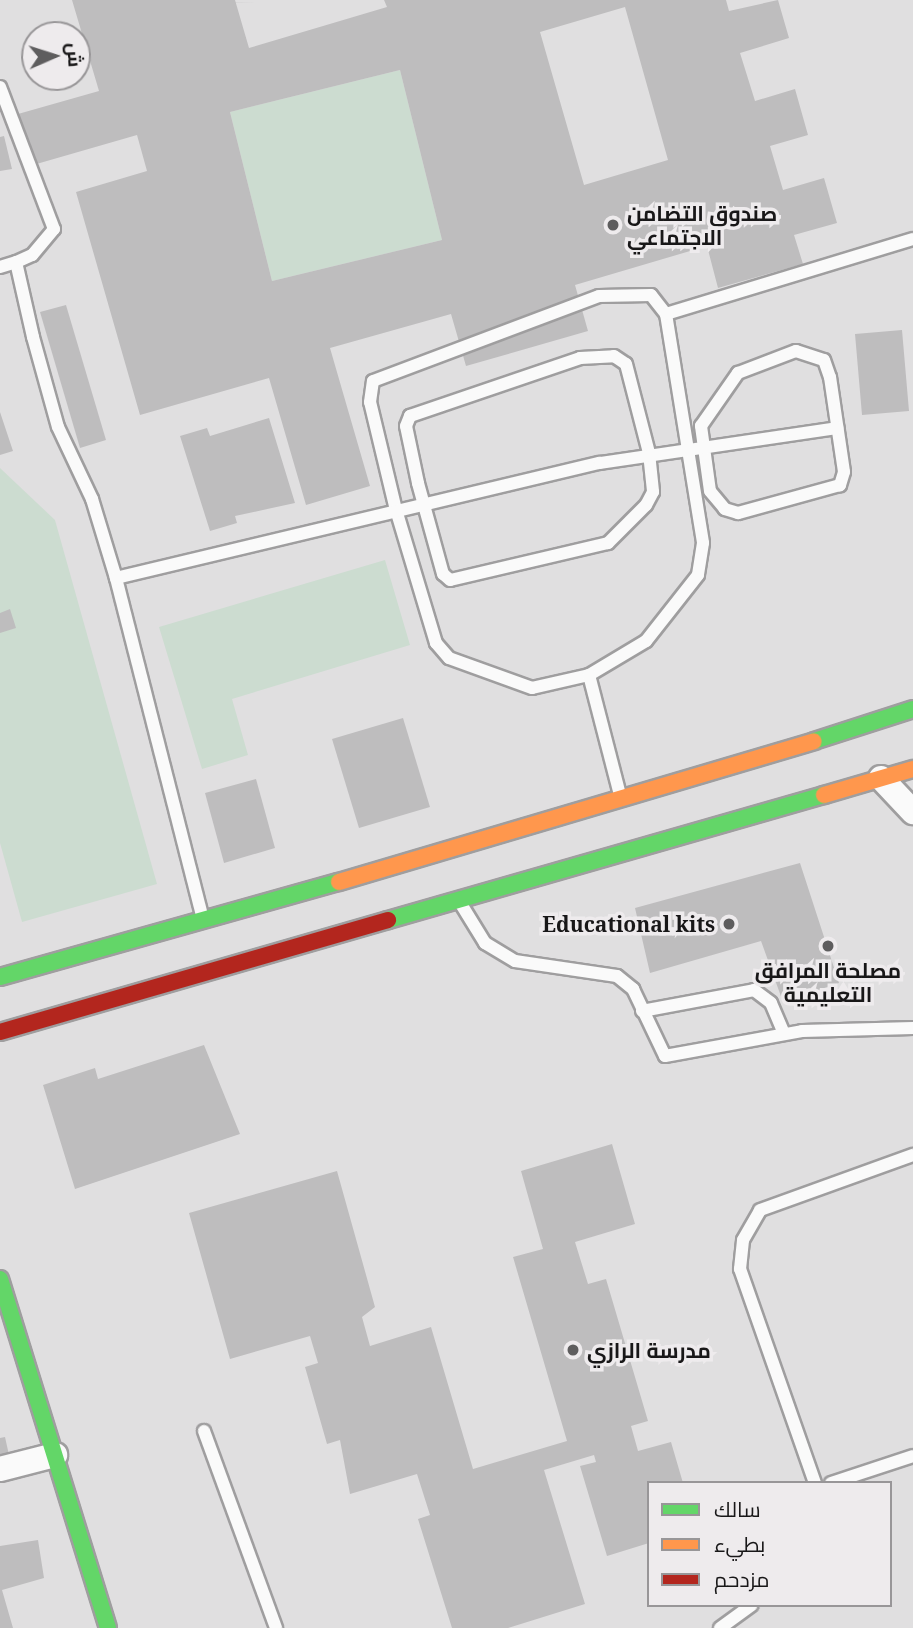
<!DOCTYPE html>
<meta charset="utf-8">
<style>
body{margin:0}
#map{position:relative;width:913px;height:1628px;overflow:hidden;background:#e0dfe0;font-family:"Noto Serif",Cairo,serif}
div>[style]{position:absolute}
.green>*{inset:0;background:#ccdcd0}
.building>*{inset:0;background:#bebdbe}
.roads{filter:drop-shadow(2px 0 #9f9e9f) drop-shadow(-2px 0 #9f9e9f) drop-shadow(0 2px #9f9e9f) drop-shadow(0 -2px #9f9e9f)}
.lane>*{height:12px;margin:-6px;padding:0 6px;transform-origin:6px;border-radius:6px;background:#fafafa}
.street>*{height:24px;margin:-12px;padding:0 12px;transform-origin:12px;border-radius:12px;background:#fafafa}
.fast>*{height:16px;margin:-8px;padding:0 8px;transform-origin:8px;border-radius:8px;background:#63d668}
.slow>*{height:16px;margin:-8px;padding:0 8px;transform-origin:8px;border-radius:8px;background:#ff974d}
.jam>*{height:16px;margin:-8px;padding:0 8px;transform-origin:8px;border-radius:8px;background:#b3261e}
.dots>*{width:19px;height:19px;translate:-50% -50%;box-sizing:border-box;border:4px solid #eeebed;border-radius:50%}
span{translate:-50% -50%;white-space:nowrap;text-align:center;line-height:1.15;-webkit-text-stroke:7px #eeebed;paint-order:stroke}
.poi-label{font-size:21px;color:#181718;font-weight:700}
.left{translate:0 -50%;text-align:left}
.right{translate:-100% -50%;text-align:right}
.legend{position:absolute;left:647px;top:1481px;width:245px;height:126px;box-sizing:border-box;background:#eeebed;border:2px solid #989698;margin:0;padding:9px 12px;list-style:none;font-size:21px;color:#181718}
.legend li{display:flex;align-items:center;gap:14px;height:35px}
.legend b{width:35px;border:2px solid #989698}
.north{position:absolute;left:21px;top:21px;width:70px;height:70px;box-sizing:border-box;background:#eeebed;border:2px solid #989698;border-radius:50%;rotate:87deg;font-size:19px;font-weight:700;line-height:28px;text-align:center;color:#181718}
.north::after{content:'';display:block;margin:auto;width:24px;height:32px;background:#5e5d5e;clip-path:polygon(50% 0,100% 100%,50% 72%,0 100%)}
</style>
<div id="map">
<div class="green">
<i style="clip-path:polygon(400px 70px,442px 240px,272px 281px,230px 112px)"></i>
<i style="clip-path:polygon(0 468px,55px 520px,157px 884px,22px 922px,0 843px)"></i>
<i style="clip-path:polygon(385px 560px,410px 645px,232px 699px,248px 755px,202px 769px,159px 627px)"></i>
</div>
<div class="building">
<i style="clip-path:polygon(evenodd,72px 0,235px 0,249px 48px,387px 7px,384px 0,726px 0,729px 11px,778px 0,789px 38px,740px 53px,755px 101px,795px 89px,808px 135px,770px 146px,783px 190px,824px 178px,837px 223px,794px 235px,803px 264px,718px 288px,707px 246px,575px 285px,588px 331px,466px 366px,451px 314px,330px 348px,370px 486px,306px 505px,269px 378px,140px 415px,76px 192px,147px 171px,137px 135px,33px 165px,18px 114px,99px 91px,72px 0,625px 7px,668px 160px,584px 185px,540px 32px,625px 7px,72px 0,400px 70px,442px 240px,272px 281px,230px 112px,400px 70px)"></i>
<i style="clip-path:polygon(4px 136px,12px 169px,0 171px,0 137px)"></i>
<i style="clip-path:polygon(66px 305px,106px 440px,80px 448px,40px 312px)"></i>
<i style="clip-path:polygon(902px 330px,909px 411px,862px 415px,855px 334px)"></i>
<i style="clip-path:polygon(0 412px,13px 451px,0 455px)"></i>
<i style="clip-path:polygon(269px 418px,295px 503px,235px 516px,237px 523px,210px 531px,180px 436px,207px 428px,210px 436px)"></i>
<i style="clip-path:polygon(10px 609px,16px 628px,0 633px,0 613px)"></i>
<i style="clip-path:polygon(403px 718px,430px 807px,359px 828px,332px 739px)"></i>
<i style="clip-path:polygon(256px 779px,275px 848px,224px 863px,205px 793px)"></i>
<i style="clip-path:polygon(800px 863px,839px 983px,783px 1002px,761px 941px,650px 973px,635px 908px)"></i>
<i style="clip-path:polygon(204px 1045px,240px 1134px,75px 1189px,43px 1085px,95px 1068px,98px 1079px)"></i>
<i style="clip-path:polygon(612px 1144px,635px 1224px,575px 1242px,588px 1284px,606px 1279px,648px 1421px,631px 1426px,638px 1451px,671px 1442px,683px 1483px,649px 1483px,649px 1543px,607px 1556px,580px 1466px,596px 1462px,594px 1455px,544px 1470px,585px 1604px,508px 1628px,452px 1628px,418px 1519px,430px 1515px,417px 1474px,350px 1494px,340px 1440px,327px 1444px,305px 1367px,318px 1363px,310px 1336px,230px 1359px,189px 1213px,337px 1171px,375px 1307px,362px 1317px,370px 1346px,431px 1327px,473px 1469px,567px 1441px,513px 1257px,543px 1249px,521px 1171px)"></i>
<i style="clip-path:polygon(5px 1437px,9px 1455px,0 1457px,0 1438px)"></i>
<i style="clip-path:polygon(38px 1540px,44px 1578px,2px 1590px,13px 1628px,0 1628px,0 1546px)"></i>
</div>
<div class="roads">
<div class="lane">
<i style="left:0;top:87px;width:152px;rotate:69.2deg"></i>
<i style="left:54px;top:229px;width:34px;rotate:130deg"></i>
<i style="left:32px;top:255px;width:17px;rotate:156deg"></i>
<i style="left:16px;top:262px;width:77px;rotate:77.2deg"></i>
<i style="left:33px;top:337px;width:93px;rotate:74.5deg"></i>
<i style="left:58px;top:427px;width:80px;rotate:64.7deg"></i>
<i style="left:92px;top:499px;width:83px;rotate:73.1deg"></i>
<i style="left:116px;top:578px;width:349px;rotate:75.7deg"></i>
<i style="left:0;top:267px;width:17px;rotate:-17deg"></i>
<i style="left:666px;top:314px;width:232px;rotate:80.8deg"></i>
<i style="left:703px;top:543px;width:32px;rotate:99deg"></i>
<i style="left:698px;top:575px;width:84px;rotate:128.2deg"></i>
<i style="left:646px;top:641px;width:66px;rotate:149.2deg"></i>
<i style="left:589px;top:675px;width:58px;rotate:167.2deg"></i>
<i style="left:532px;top:688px;width:88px;rotate:-160.1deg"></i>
<i style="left:449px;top:658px;width:20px;rotate:-131deg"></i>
<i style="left:436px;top:643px;width:139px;rotate:-106.7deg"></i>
<i style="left:396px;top:510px;width:111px;rotate:-103.5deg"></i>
<i style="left:370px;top:402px;width:21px;rotate:-82deg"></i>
<i style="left:373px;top:381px;width:241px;rotate:-20.6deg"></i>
<i style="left:599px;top:296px;width:52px;rotate:-1.1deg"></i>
<i style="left:651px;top:295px;width:24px;rotate:52deg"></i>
<i style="left:666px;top:314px;width:258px;rotate:-16.9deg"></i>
<i style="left:796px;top:351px;width:29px;rotate:18deg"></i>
<i style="left:824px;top:360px;width:18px;rotate:71deg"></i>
<i style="left:830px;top:377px;width:96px;rotate:81.6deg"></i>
<i style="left:844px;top:472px;width:14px;rotate:107deg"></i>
<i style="left:840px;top:485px;width:106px;rotate:164.6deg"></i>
<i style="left:738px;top:513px;width:14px;rotate:-163deg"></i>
<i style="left:725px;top:509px;width:23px;rotate:-130deg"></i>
<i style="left:710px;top:491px;width:66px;rotate:-97.9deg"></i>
<i style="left:701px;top:426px;width:65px;rotate:-55.1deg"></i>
<i style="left:738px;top:373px;width:62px;rotate:-20.8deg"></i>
<i style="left:614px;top:356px;width:14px;rotate:34deg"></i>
<i style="left:626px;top:364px;width:92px;rotate:75.5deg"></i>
<i style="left:649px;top:453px;width:39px;rotate:84deg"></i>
<i style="left:653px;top:492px;width:15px;rotate:118deg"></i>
<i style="left:646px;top:505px;width:54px;rotate:135deg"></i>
<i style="left:608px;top:543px;width:162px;rotate:166.8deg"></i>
<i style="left:450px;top:580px;width:9px;rotate:-139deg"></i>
<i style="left:443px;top:574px;width:94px;rotate:-105.4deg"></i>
<i style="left:418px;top:483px;width:58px;rotate:-101.9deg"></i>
<i style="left:406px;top:426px;width:11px;rotate:-68deg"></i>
<i style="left:410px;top:416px;width:180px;rotate:-18.8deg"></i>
<i style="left:580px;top:358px;width:34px;rotate:-3deg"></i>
<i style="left:116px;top:578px;width:497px;rotate:-13.4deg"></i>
<i style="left:600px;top:463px;width:240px;rotate:-8.4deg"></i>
<i style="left:589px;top:675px;width:128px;rotate:75.5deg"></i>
<i style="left:461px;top:904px;width:46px;rotate:58.4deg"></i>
<i style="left:485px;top:943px;width:35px;rotate:31deg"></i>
<i style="left:515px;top:961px;width:103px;rotate:8.4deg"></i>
<i style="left:617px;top:976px;width:21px;rotate:39deg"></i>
<i style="left:633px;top:989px;width:74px;rotate:64.5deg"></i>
<i style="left:665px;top:1056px;width:139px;rotate:-10.3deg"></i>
<i style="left:802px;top:1031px;width:111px;rotate:-1.5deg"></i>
<i style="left:642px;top:1011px;width:114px;rotate:-10.6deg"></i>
<i style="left:754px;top:990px;width:21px;rotate:37deg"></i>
<i style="left:771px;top:1003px;width:33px;rotate:67deg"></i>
<i style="left:204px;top:1431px;width:210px;rotate:69.9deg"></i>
<i style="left:815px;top:1483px;width:227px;rotate:-109.3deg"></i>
<i style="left:740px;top:1269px;width:29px;rotate:-84deg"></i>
<i style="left:743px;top:1240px;width:34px;rotate:-60deg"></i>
<i style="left:760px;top:1210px;width:163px;rotate:-19.8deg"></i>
<i style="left:831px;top:1483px;width:86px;rotate:-18.2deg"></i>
<i style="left:720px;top:1628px;width:39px;rotate:-36deg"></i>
</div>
<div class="street">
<i style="left:881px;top:778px;width:47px;rotate:46.7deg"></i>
<i style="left:0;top:1469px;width:57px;rotate:-14.3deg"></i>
</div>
<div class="fast">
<i style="left:814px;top:741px;width:104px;rotate:-17.9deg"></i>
<i style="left:388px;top:920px;width:454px;rotate:-16deg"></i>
<i style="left:0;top:977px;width:352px;rotate:-15.7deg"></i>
<i style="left:0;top:1279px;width:365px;rotate:72.8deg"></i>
</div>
<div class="slow">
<i style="left:824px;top:795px;width:93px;rotate:-16.3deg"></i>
<i style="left:339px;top:882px;width:495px;rotate:-16.5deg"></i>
</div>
<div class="jam">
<i style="left:0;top:1032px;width:404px;rotate:-16.1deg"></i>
</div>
</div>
<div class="dots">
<i style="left:613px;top:225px;background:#5e5d5e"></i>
<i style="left:729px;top:924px;background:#5e5d5e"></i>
<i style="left:828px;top:946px;background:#5e5d5e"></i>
<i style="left:573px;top:1350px;background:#5e5d5e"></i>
</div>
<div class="poi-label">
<span class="left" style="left:627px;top:225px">صندوق التضامن<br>الاجتماعي</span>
<span class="right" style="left:715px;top:924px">Educational kits</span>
<span style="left:828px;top:982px">مصلحة المرافق<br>التعليمية</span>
<span class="left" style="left:587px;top:1350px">مدرسة الرازي</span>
</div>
<ul class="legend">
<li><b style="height:9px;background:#63d668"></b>سالك</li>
<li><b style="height:9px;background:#ff974d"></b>بطيء</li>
<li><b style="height:9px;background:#b3261e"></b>مزدحم</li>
</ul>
<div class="north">ش</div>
</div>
